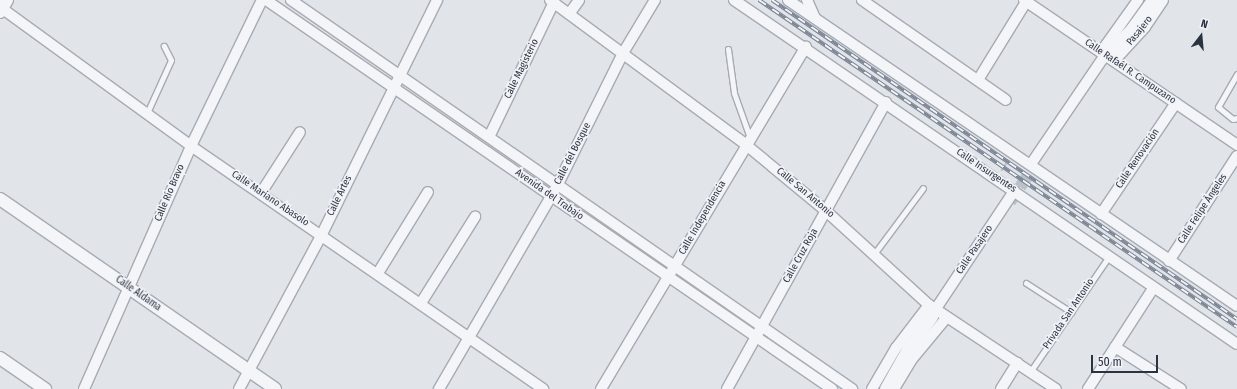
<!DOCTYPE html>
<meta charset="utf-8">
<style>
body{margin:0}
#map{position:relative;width:1237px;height:389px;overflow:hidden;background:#e1e4e9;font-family:"Fira Sans Condensed",sans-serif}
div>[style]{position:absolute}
.tertiary-tunnel>*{height:12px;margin-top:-6px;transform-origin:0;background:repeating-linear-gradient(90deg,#bcc1c7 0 12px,transparent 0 18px)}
.path>*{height:1.5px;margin-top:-0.75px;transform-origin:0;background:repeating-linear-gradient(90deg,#bbbfc5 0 3px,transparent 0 6px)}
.roads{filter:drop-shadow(1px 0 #a6abb3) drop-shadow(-1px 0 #a6abb3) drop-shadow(0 1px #a6abb3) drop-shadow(0 -1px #a6abb3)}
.service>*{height:5px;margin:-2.5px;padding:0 2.5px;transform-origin:2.5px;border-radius:2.5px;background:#f4f5f8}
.minor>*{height:10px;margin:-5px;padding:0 5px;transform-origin:5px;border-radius:5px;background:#f4f5f8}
.tertiary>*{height:12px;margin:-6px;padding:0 6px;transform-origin:6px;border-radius:6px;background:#f4f5f8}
.rail>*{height:4px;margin-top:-2px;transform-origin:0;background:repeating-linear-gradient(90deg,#f1f3f7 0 8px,#7b8493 0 16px);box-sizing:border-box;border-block:1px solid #7b8493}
span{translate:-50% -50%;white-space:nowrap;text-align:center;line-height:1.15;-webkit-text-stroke:3.5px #f1f3f7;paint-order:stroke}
.street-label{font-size:10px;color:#2a3341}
.north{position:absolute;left:1181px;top:16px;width:40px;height:40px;-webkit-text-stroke:3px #f1f3f7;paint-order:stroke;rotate:16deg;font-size:11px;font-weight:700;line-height:16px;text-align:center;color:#2a3341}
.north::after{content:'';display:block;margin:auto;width:14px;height:18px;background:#2a3341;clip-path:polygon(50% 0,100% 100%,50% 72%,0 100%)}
.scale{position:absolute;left:1091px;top:355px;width:67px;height:18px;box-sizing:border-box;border:2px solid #2a3341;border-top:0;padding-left:5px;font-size:12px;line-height:14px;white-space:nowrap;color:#2a3341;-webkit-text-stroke:3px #f1f3f7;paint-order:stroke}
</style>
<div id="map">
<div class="tertiary-tunnel">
<i style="left:1010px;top:202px;width:52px;rotate:-56deg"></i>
</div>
<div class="path">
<i style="left:1001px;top:171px;width:12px;rotate:-55deg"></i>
</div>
<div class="roads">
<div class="service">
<i style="left:728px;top:49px;width:44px;rotate:82.2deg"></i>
<i style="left:734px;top:93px;width:48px;rotate:70.4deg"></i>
<i style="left:1237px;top:74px;width:38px;rotate:120deg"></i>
<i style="left:1218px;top:107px;width:19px;rotate:39deg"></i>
<i style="left:1233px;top:119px;width:4px;rotate:-14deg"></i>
<i style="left:147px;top:113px;width:58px;rotate:-65.6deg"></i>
<i style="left:171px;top:60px;width:16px;rotate:-117deg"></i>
<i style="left:874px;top:254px;width:82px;rotate:-53.4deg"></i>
<i style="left:1026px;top:283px;width:54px;rotate:32.8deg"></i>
<i style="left:1030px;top:372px;width:140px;rotate:-55.7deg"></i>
</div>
<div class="minor">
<i style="left:266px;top:0;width:687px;rotate:34.5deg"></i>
<i style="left:291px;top:0;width:683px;rotate:34.74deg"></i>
<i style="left:550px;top:0;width:242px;rotate:36.4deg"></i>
<i style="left:745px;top:144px;width:105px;rotate:39.6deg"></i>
<i style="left:826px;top:211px;width:139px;rotate:42.4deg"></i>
<i style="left:929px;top:305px;width:152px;rotate:33.5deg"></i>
<i style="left:734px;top:0;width:609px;rotate:34.37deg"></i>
<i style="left:788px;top:0;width:543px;rotate:34.27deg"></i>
<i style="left:807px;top:0;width:20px;rotate:66deg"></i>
<i style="left:862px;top:0;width:175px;rotate:34.8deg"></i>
<i style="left:1024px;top:0;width:258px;rotate:34.2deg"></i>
<i style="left:0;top:7px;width:236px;rotate:36deg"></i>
<i style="left:191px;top:146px;width:428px;rotate:34.6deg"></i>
<i style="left:569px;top:14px;width:17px;rotate:-54deg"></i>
<i style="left:1101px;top:52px;width:64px;rotate:-54.6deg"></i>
<i style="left:1114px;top:61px;width:46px;rotate:-47.6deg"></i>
<i style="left:1145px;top:27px;width:32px;rotate:-56deg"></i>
<i style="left:978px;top:80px;width:92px;rotate:-58.4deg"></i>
<i style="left:490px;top:135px;width:148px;rotate:-64.3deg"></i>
<i style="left:1031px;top:164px;width:132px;rotate:-55.8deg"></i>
<i style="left:261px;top:193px;width:72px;rotate:-57.4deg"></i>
<i style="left:1101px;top:214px;width:134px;rotate:-56deg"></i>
<i style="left:1169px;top:261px;width:125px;rotate:-57.1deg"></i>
<i style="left:378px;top:273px;width:95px;rotate:-58.3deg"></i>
<i style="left:421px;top:303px;width:102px;rotate:-57.9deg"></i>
<i style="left:935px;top:310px;width:143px;rotate:-56.4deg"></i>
<i style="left:1115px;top:347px;width:78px;rotate:32.5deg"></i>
<i style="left:84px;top:389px;width:266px;rotate:-66.2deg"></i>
<i style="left:191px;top:146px;width:162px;rotate:-64.1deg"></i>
<i style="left:239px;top:389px;width:176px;rotate:-61.8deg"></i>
<i style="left:322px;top:234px;width:261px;rotate:-63.8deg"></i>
<i style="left:439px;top:389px;width:235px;rotate:-59.8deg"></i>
<i style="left:557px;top:186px;width:148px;rotate:-63.6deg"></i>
<i style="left:623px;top:53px;width:62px;rotate:-58.9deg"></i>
<i style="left:601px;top:389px;width:399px;rotate:-59.1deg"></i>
<i style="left:727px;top:389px;width:328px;rotate:-61deg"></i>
<i style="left:872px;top:389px;width:48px;rotate:-59.7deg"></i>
<i style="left:896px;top:348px;width:54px;rotate:-52.5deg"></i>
<i style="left:894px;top:389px;width:35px;rotate:-59deg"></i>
<i style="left:912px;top:359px;width:53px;rotate:-50.3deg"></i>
<i style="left:1001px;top:389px;width:31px;rotate:-58deg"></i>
<i style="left:1088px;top:389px;width:121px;rotate:-57.1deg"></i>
</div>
<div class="tertiary">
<i style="left:0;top:12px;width:14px;rotate:-60deg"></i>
<i style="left:1110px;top:53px;width:34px;rotate:-47deg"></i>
<i style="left:1133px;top:28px;width:34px;rotate:-54deg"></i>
<i style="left:0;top:199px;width:334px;rotate:34.6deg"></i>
<i style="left:0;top:358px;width:55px;rotate:34.6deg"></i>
<i style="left:886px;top:389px;width:45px;rotate:-60.6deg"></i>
<i style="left:908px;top:350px;width:41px;rotate:-54deg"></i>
</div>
</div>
<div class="rail">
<i style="left:759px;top:0;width:579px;rotate:34.38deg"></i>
<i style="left:772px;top:0;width:564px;rotate:34.45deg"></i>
</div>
<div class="street-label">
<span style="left:1140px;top:31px;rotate:-51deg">Pasajero</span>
<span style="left:522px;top:69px;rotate:-64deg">Calle Magisterio</span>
<span style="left:1130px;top:72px;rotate:34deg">Calle Rafaél R. Campuzano</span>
<span style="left:573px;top:154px;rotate:-63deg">Calle del Bosque</span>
<span style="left:1138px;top:159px;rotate:-56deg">Calle Renovación</span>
<span style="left:986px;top:171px;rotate:34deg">Calle Insurgentes</span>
<span style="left:170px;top:193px;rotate:-67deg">Calle Río Bravo</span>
<span style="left:805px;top:193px;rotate:40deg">Calle San Antonio</span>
<span style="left:549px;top:195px;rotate:35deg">Avenida del Trabajo</span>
<span style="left:340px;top:196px;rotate:-64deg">Calle Artes</span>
<span style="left:270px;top:199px;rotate:34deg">Calle Mariano Abasolo</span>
<span style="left:1203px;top:209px;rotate:-57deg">Calle Felipe Ángeles</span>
<span style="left:703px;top:218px;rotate:-60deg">Calle Independencia</span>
<span style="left:975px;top:250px;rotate:-56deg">Calle Pasajero</span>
<span style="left:801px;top:256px;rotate:-61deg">Calle Cruz Roja</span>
<span style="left:138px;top:294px;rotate:35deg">Calle Aldama</span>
<span style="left:1069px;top:314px;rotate:-56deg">Privada San Antonio</span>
</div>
<div class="north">N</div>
<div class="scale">50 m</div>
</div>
